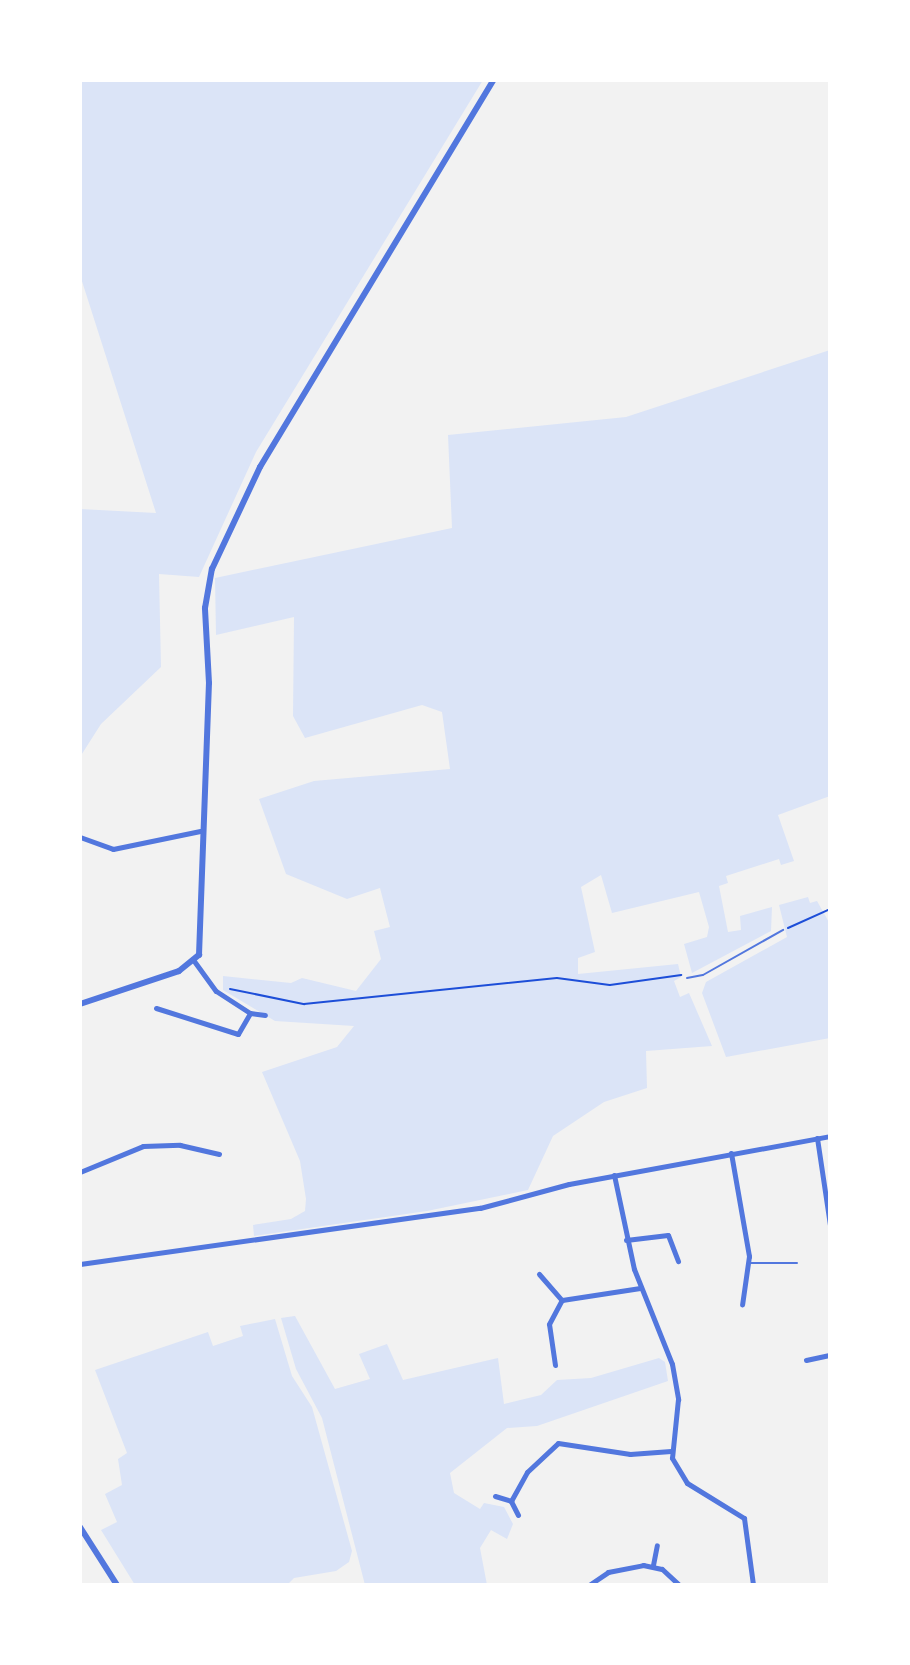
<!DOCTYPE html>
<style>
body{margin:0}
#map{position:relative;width:910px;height:1665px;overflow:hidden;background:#f2f2f2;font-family:Karla,sans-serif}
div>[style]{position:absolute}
.green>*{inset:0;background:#dbe4f7}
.path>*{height:2px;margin:-1px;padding:0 1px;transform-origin:1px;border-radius:1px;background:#1d4ed8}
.service>*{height:2px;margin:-1px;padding:0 1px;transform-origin:1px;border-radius:1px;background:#5277de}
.minor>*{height:5px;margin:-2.5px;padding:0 2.5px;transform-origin:2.5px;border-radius:2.5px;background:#5277de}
.tertiary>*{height:6px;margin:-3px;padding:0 3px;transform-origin:3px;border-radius:3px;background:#5277de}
span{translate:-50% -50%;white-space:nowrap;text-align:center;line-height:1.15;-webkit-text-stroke:6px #fff;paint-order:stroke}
.frame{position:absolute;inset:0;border:82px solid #fff;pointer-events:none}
</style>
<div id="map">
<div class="green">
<i style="clip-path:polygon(80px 80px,483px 80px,256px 452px,199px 577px,159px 574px,161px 667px,101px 724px,80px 757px,80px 509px,156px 513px,80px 275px)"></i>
<i style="clip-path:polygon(830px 350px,830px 796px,778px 815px,794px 861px,781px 865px,779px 859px,726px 876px,728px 883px,719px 886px,728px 932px,741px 930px,740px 916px,772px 907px,771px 931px,692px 973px,684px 944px,707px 937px,709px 927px,699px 892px,612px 913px,601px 875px,581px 887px,595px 952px,578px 958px,578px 974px,678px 964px,681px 977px,674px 981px,680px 997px,689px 993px,712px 1046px,646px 1051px,647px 1088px,604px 1102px,553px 1136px,528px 1190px,427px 1211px,254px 1236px,253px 1225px,291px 1219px,305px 1211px,306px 1199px,300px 1161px,262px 1072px,337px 1047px,354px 1026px,275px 1021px,223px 990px,223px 976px,291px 983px,302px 978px,356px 991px,381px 959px,374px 931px,390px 927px,380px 888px,347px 899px,286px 874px,259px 799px,314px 781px,450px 769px,442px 712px,422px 705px,305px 738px,293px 716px,294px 617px,216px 635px,215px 578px,452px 528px,448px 435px,626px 417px)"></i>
<i style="clip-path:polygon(808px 897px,810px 903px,817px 901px,830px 924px,830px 1038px,726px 1057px,702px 993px,706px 982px,787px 937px,779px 905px)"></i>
<i style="clip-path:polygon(295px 1316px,335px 1389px,370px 1379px,359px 1354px,387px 1344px,403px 1380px,498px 1358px,504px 1404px,541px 1395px,557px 1380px,591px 1378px,659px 1358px,665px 1362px,668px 1381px,537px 1426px,507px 1428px,450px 1473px,454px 1493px,480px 1509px,484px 1503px,504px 1507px,513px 1524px,507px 1539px,491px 1530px,480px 1548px,487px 1585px,365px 1585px,322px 1418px,296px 1369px,281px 1318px)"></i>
<i style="clip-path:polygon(275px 1319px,292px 1376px,312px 1407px,352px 1551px,349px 1562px,336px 1571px,294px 1578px,287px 1585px,135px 1585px,101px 1530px,117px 1522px,105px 1494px,122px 1485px,118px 1459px,127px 1453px,95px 1370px,208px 1332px,213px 1346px,243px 1336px,240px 1326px)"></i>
</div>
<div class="path">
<i style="left:788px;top:928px;width:46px;rotate:-24.3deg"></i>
<i style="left:230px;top:989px;width:76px;rotate:11.5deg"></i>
<i style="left:304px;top:1004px;width:254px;rotate:-5.9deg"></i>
<i style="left:557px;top:978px;width:53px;rotate:7.5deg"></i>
<i style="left:610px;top:985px;width:72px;rotate:-8deg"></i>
</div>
<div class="service">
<i style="left:687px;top:978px;width:16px;rotate:-11deg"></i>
<i style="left:703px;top:975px;width:92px;rotate:-29.4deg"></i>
<i style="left:750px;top:1263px;width:47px"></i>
</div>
<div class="minor">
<i style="left:80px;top:837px;width:35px;rotate:20deg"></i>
<i style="left:113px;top:849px;width:89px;rotate:-11.7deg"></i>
<i style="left:194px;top:961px;width:37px;rotate:54deg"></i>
<i style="left:216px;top:991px;width:40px;rotate:32.9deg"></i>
<i style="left:250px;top:1013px;width:15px;rotate:8deg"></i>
<i style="left:156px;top:1008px;width:86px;rotate:17.6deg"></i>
<i style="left:238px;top:1034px;width:24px;rotate:-60deg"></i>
<i style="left:817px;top:1138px;width:88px;rotate:81.5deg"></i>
<i style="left:731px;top:1153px;width:105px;rotate:80.1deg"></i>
<i style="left:749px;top:1256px;width:49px;rotate:98.1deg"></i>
<i style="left:80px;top:1172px;width:68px;rotate:-22.4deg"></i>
<i style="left:143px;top:1146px;width:37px;rotate:-2deg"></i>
<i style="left:180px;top:1145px;width:40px;rotate:13deg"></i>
<i style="left:614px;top:1175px;width:96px;rotate:78deg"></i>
<i style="left:634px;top:1269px;width:102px;rotate:68.2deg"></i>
<i style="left:672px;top:1364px;width:36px;rotate:80deg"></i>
<i style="left:678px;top:1399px;width:59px;rotate:95.8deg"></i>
<i style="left:672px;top:1458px;width:29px;rotate:59deg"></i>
<i style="left:687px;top:1483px;width:67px;rotate:31.6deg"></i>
<i style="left:744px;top:1518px;width:68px;rotate:82.3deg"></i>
<i style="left:626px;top:1240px;width:42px;rotate:-6.8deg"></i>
<i style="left:668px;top:1235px;width:28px;rotate:69deg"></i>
<i style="left:80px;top:1264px;width:404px;rotate:-8deg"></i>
<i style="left:480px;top:1208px;width:92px;rotate:-15.1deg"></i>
<i style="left:569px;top:1184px;width:265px;rotate:-10.4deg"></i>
<i style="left:539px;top:1274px;width:35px;rotate:49deg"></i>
<i style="left:806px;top:1360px;width:25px;rotate:-12deg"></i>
<i style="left:555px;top:1365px;width:41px;rotate:-98.3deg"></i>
<i style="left:549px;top:1324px;width:27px;rotate:-62deg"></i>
<i style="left:562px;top:1300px;width:79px;rotate:-8.7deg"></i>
<i style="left:495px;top:1496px;width:17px;rotate:17deg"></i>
<i style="left:518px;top:1515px;width:16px;rotate:-117deg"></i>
<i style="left:511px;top:1501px;width:33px;rotate:-61deg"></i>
<i style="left:527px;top:1472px;width:42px;rotate:-43.1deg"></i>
<i style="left:558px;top:1443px;width:73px;rotate:8.7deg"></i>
<i style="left:630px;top:1454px;width:41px;rotate:-4.2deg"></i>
<i style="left:653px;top:1565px;width:20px;rotate:-79deg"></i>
<i style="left:589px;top:1585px;width:23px;rotate:-34deg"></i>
<i style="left:608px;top:1572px;width:36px;rotate:-11deg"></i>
<i style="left:643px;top:1565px;width:19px;rotate:12deg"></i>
<i style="left:662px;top:1569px;width:23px;rotate:43deg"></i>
</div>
<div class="tertiary">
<i style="left:80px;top:1004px;width:104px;rotate:-18.4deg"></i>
<i style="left:179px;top:971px;width:26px;rotate:-39deg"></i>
<i style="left:199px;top:955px;width:272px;rotate:-87.9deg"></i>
<i style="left:209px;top:683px;width:75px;rotate:-93.1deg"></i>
<i style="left:205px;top:608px;width:40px;rotate:-80deg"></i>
<i style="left:212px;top:569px;width:113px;rotate:-64.8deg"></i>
<i style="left:260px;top:467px;width:452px;rotate:-58.9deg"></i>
<i style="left:80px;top:1527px;width:69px;rotate:57.5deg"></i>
</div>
<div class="frame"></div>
</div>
